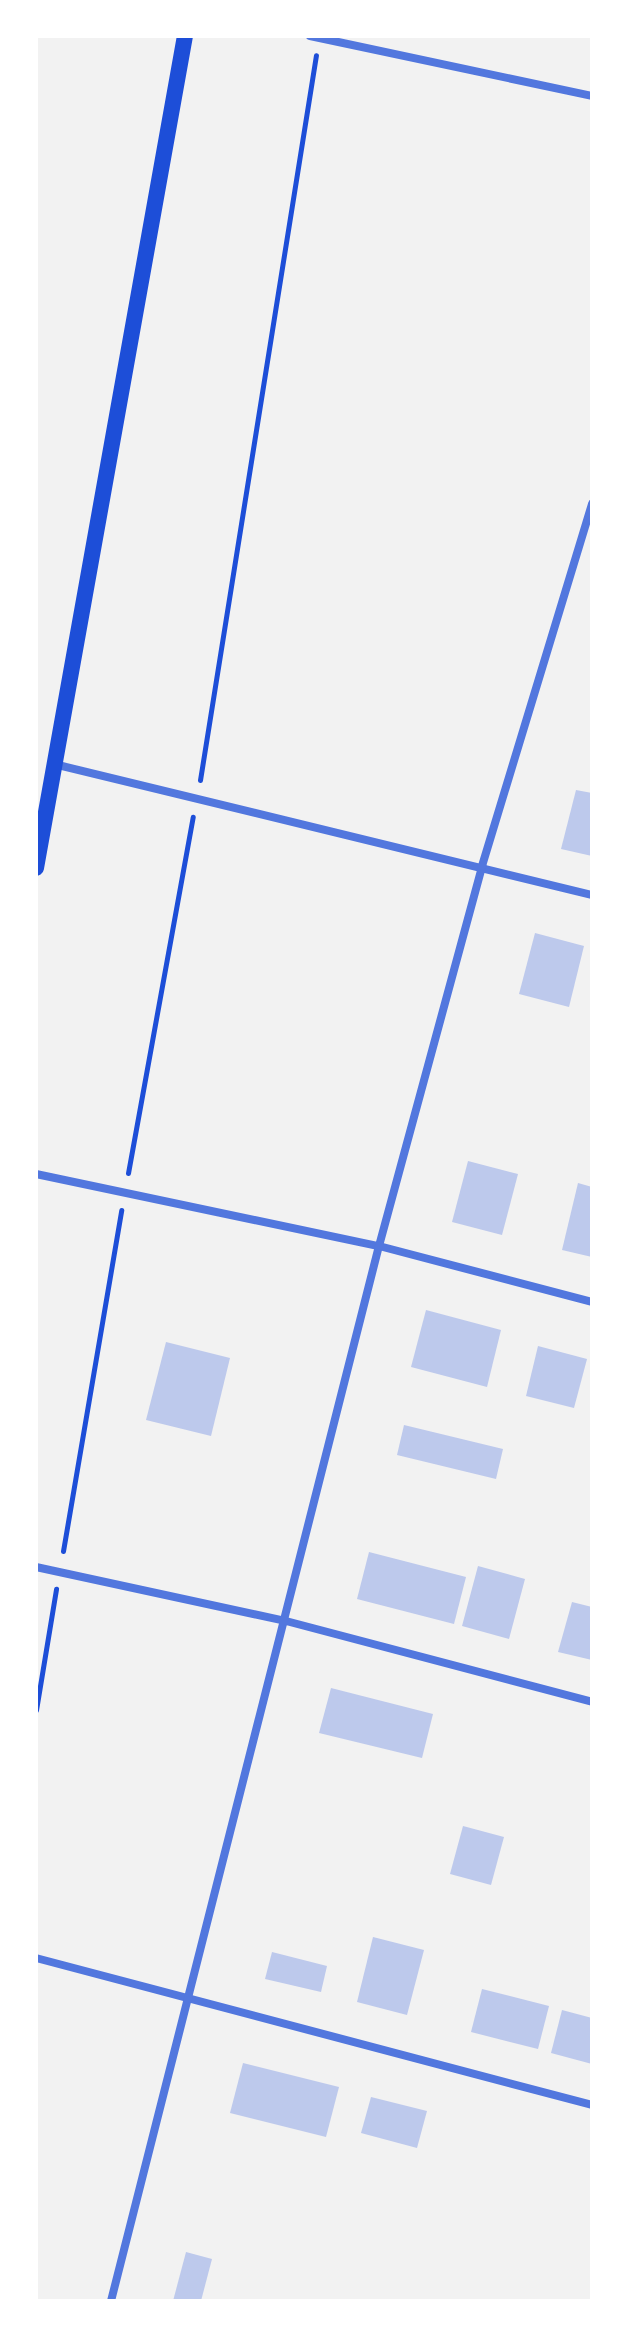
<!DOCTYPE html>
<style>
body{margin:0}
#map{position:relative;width:628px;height:2337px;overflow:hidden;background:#f2f2f2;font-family:"PT Sans Narrow",sans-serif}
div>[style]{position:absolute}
.building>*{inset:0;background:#bdc9ec}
.path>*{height:5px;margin:-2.5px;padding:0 2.5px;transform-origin:2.5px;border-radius:2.5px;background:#1d4ed8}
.minor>*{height:8px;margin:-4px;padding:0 4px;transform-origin:4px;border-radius:4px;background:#5277de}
.secondary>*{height:16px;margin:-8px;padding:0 8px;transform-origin:8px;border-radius:8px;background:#1d4ed8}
span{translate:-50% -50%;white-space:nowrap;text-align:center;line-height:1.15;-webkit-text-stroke:8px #fff;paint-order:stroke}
.frame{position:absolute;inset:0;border:38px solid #fff;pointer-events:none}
</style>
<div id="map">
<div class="building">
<i style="clip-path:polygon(576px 790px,592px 793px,592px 856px,561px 849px)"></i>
<i style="clip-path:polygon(535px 933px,584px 946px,569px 1007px,519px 994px)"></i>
<i style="clip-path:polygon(468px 1161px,518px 1174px,502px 1235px,452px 1222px)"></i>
<i style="clip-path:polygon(578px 1183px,592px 1187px,592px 1257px,562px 1250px)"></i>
<i style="clip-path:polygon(426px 1310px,501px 1330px,487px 1387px,411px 1367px)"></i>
<i style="clip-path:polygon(166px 1342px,230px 1358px,211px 1436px,146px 1420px)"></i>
<i style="clip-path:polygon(538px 1346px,587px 1359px,574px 1408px,526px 1396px)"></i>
<i style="clip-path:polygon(404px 1425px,503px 1449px,496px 1479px,397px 1455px)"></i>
<i style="clip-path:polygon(369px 1552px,466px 1577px,454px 1624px,357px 1599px)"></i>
<i style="clip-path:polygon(478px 1566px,525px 1579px,509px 1639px,462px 1626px)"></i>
<i style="clip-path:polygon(572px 1602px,592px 1607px,592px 1660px,558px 1652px)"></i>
<i style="clip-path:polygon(331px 1688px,433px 1714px,422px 1758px,319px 1733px)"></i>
<i style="clip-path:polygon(463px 1826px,504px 1837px,491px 1885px,450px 1874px)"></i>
<i style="clip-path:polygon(373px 1937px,424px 1950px,407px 2015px,357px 2002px)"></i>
<i style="clip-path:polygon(272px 1952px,327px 1966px,321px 1992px,265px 1979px)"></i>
<i style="clip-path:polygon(482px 1989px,549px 2006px,538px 2049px,471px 2032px)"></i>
<i style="clip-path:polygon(562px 2010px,592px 2018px,592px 2064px,551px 2053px)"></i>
<i style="clip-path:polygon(243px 2063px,339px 2087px,326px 2137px,230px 2113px)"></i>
<i style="clip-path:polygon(371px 2097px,427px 2111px,417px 2148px,361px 2133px)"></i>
<i style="clip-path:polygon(186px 2252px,212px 2259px,201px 2301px,173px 2301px)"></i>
</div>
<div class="path">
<i style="left:200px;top:780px;width:734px;rotate:-80.91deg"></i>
<i style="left:128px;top:1173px;width:362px;rotate:-79.7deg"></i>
<i style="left:63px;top:1551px;width:346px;rotate:-80.3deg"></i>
<i style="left:36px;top:1710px;width:123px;rotate:-80.6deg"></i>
</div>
<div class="minor">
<i style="left:310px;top:36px;width:288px;rotate:12deg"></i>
<i style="left:58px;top:765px;width:550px;rotate:13.68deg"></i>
<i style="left:36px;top:1174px;width:350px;rotate:11.9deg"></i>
<i style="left:379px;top:1246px;width:220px;rotate:14.7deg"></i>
<i style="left:36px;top:1567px;width:256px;rotate:12.2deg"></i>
<i style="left:286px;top:1621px;width:317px;rotate:14.8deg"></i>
<i style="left:36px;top:1958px;width:575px;rotate:14.81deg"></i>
<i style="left:111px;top:2301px;width:1089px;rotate:-75.75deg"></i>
<i style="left:379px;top:1246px;width:394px;rotate:-74.8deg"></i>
<i style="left:482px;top:866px;width:379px;rotate:-73.1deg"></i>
</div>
<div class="secondary">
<i style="left:36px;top:868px;width:845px;rotate:-79.85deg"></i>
</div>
<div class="frame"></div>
</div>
